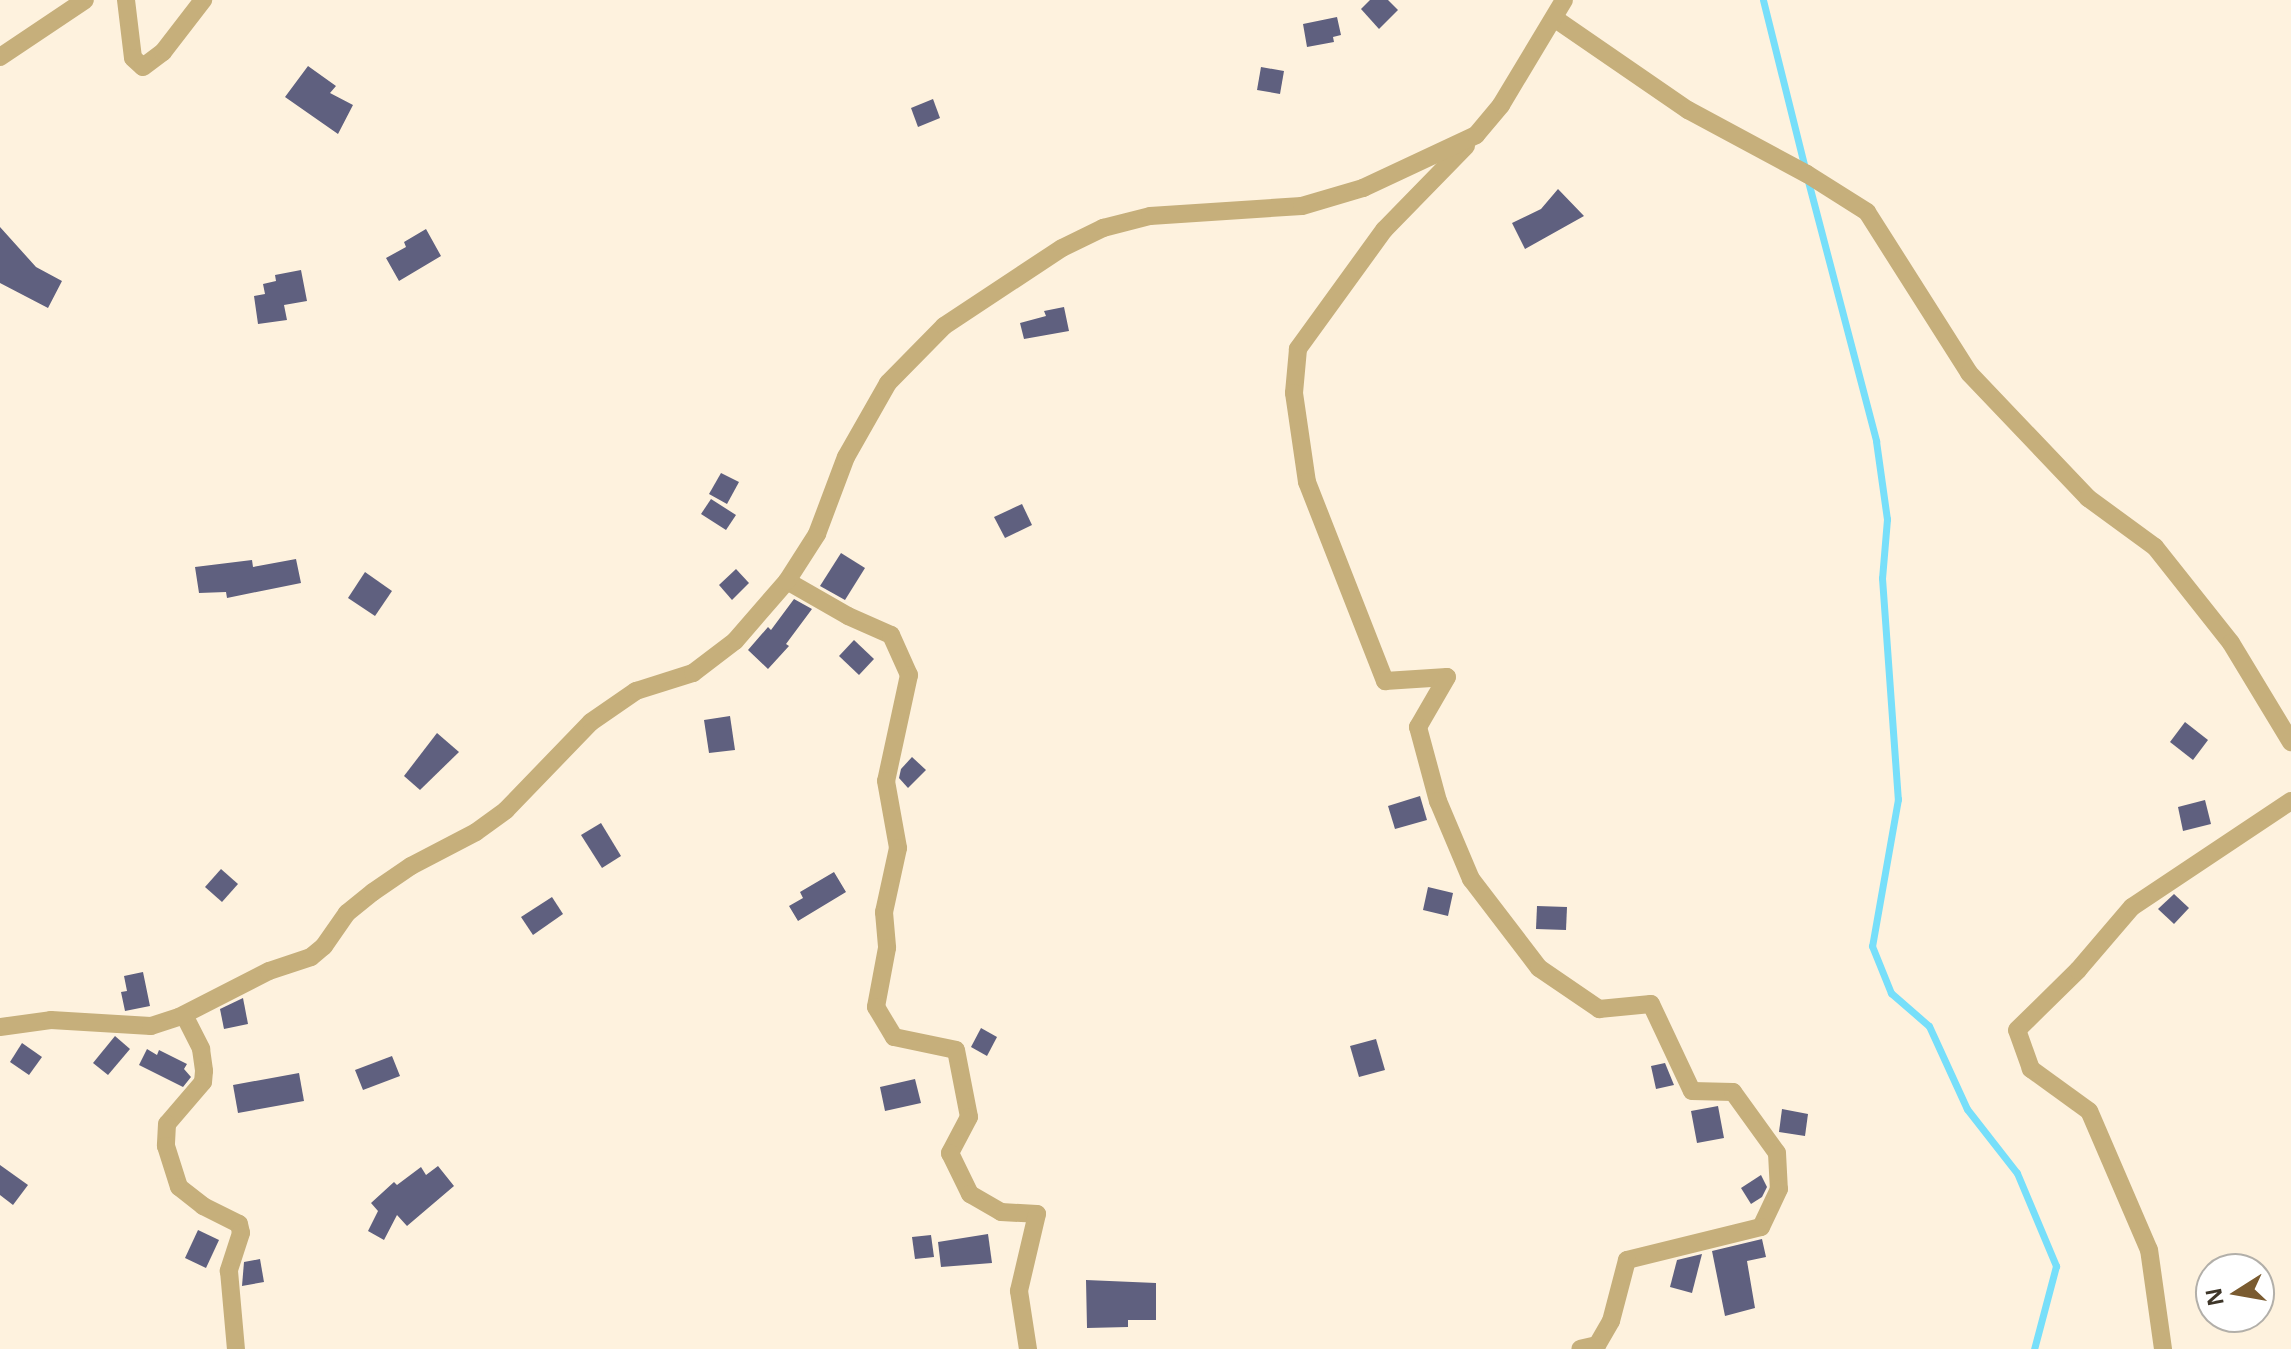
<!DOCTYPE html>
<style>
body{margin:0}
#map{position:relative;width:2291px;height:1349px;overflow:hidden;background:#fef2de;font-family:"Noto Sans",sans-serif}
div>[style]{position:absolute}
.stream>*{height:7px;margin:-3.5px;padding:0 3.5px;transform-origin:3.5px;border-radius:3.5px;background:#77dffa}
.building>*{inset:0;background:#5f607f}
.street>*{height:18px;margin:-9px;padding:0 9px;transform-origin:9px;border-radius:9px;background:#c6af7b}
span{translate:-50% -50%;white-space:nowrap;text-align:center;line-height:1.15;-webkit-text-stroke:8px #fff;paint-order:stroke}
.north{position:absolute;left:2195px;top:1253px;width:80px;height:80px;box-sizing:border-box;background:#fff;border:2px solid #b2afa9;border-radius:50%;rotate:259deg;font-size:22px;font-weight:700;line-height:32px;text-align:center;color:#3e3629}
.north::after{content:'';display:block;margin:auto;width:28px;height:36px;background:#7a5b30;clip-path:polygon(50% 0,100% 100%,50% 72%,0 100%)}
</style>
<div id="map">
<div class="stream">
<i style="left:1763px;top:0;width:174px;rotate:76deg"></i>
<i style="left:1808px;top:181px;width:269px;rotate:75.3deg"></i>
<i style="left:1876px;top:441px;width:79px;rotate:82deg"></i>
<i style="left:1887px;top:519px;width:59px;rotate:94.8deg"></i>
<i style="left:1882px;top:578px;width:222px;rotate:85.9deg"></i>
<i style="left:1898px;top:799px;width:149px;rotate:100deg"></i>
<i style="left:1872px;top:946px;width:51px;rotate:68deg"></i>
<i style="left:1891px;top:993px;width:50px;rotate:41deg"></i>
<i style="left:1929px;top:1026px;width:91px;rotate:65.4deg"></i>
<i style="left:1967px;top:1109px;width:81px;rotate:52deg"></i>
<i style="left:2017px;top:1173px;width:101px;rotate:67.2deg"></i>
<i style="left:2056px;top:1266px;width:86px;rotate:104.8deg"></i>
</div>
<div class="building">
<i style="clip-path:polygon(1370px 0,1388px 0,1398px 10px,1379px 29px,1361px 9px)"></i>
<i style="clip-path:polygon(1337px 17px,1341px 35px,1333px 37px,1334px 42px,1307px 47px,1303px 24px)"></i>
<i style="clip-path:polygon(308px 66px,336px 86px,330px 93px,353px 105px,338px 134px,285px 97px)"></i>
<i style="clip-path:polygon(1261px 67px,1284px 71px,1280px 94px,1257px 90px)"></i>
<i style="clip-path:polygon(933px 99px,940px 118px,918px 127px,911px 108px)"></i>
<i style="clip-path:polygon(1558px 189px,1584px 216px,1525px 249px,1512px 223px,1541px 209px)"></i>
<i style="clip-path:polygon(0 227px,36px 267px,62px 281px,48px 308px,0 283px)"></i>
<i style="clip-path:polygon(426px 229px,441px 256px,399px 281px,386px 258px,406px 247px,404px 242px)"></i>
<i style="clip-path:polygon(301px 270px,307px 301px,284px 305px,287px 320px,258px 324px,254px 296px,265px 294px,263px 284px,276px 281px,275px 275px)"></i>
<i style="clip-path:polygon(1064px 307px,1069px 331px,1024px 339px,1020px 323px,1046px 316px,1044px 311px)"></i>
<i style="clip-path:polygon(721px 473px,739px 482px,727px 504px,709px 494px)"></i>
<i style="clip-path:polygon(711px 499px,736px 515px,726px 530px,701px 514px)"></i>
<i style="clip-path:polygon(1022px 504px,1032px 525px,1005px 538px,994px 517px)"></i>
<i style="clip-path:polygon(841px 553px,865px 568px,845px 600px,820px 586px)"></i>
<i style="clip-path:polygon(296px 559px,301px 583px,227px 598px,226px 592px,199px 593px,195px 567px,252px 560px,253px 567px)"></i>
<i style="clip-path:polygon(736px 569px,749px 583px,732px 600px,719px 585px)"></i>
<i style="clip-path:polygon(365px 572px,392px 591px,375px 616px,348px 598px)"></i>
<i style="clip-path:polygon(794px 599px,812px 609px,786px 644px,789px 646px,768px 669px,748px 650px,768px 627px,771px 630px)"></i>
<i style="clip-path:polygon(854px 640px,874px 659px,859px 675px,839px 656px)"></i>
<i style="clip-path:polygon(730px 716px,735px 750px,709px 753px,704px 720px)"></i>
<i style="clip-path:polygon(2185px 722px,2208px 740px,2193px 760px,2170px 742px)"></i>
<i style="clip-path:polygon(437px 733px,459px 752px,420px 790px,404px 776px)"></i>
<i style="clip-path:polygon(912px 757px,926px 770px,908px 788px,899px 778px,901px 769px)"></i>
<i style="clip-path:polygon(1420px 796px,1427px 820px,1395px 829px,1388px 806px)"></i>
<i style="clip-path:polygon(2205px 800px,2211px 824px,2183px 831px,2178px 807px)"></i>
<i style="clip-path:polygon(601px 823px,621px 856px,602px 868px,581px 835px)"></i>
<i style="clip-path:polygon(221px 869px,238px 884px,222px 902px,205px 887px)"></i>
<i style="clip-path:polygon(834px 872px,846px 892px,798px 921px,789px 906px,803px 898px,800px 892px)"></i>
<i style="clip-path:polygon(1428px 887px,1453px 893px,1448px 916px,1423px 910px)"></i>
<i style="clip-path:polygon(2174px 894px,2189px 908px,2174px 924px,2158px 909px)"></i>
<i style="clip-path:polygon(552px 897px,563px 914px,533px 935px,521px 917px)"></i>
<i style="clip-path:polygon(1537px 906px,1567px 907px,1566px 930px,1536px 929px)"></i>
<i style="clip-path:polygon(143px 972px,150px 1006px,125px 1011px,121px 992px,127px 991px,124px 976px)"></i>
<i style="clip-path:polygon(243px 998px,248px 1024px,224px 1029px,220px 1009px)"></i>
<i style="clip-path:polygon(981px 1028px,997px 1037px,987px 1056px,971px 1047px)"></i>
<i style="clip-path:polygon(115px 1036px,130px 1049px,108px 1075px,93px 1063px)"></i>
<i style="clip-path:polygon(1376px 1039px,1385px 1070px,1359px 1077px,1350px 1046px)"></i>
<i style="clip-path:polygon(22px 1043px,42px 1057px,29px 1075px,10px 1062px)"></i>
<i style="clip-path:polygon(147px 1049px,157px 1055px,159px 1050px,187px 1064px,184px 1069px,191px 1077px,183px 1087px,139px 1065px)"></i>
<i style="clip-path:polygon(392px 1056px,400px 1076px,363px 1090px,355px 1070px)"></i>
<i style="clip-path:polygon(1665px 1063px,1674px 1085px,1656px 1089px,1651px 1066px)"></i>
<i style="clip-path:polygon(299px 1073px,304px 1101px,238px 1113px,233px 1085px)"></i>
<i style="clip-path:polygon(915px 1079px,921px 1103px,885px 1111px,880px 1087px)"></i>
<i style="clip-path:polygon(1718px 1106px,1724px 1138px,1697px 1143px,1691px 1111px)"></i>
<i style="clip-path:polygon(1782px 1109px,1808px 1114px,1805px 1136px,1779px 1132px)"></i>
<i style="clip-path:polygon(0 1165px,28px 1185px,13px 1205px,0 1195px)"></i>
<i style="clip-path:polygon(438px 1166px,454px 1186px,407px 1226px,397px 1215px,384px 1240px,368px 1231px,378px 1211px,371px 1203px,394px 1182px,397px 1185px,421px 1167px,426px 1175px)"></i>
<i style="clip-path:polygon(1761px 1175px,1767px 1187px,1762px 1197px,1751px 1204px,1741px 1188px)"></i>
<i style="clip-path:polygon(198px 1230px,219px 1240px,206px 1268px,185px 1258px)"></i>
<i style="clip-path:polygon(988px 1234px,992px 1263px,941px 1267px,938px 1242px)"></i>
<i style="clip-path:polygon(931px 1235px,934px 1257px,915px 1259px,912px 1237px)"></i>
<i style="clip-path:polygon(1762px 1239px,1766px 1257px,1747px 1261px,1755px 1308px,1725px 1316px,1712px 1251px)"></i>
<i style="clip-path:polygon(1702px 1254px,1692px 1293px,1670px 1287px,1677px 1260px)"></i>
<i style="clip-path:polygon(260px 1259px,264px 1282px,242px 1286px,244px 1262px)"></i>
<i style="clip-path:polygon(1086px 1280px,1156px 1283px,1156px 1320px,1128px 1320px,1128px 1327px,1087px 1328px)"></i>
</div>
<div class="street">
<i style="left:126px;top:0;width:58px;rotate:83.1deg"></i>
<i style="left:133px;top:58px;width:13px;rotate:42deg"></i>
<i style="left:143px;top:67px;width:25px;rotate:-37deg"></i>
<i style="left:163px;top:52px;width:66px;rotate:-52.4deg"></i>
<i style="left:1554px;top:18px;width:163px;rotate:34.5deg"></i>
<i style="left:1688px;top:110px;width:135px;rotate:28.3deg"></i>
<i style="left:1807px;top:174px;width:71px;rotate:32.3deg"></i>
<i style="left:1867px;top:212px;width:191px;rotate:57.6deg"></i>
<i style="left:1969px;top:373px;width:173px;rotate:46.4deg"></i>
<i style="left:2088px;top:498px;width:83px;rotate:36.2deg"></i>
<i style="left:2155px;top:547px;width:122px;rotate:51.6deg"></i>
<i style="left:2231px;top:643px;width:116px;rotate:58.8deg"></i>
<i style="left:0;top:57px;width:102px;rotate:-33.8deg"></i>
<i style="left:1466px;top:146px;width:117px;rotate:134.3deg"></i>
<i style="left:1384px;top:230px;width:147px;rotate:125.9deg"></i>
<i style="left:1298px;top:349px;width:44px;rotate:95.2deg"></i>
<i style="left:1294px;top:393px;width:90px;rotate:81.7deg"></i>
<i style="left:1307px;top:482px;width:214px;rotate:68.6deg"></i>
<i style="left:1385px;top:681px;width:62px;rotate:-3.7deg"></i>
<i style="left:1447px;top:677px;width:58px;rotate:120.1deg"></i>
<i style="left:1418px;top:727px;width:77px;rotate:74.9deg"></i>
<i style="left:1438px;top:801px;width:85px;rotate:67.1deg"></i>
<i style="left:1471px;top:879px;width:112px;rotate:52.6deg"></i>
<i style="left:1539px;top:968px;width:73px;rotate:34.3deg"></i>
<i style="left:1599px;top:1009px;width:52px;rotate:-5.5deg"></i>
<i style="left:1651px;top:1004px;width:96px;rotate:64.8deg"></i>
<i style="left:1692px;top:1091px;width:41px;rotate:1.4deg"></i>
<i style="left:1733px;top:1092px;width:75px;rotate:54.2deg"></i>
<i style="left:1777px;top:1153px;width:36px;rotate:87deg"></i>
<i style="left:1779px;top:1189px;width:42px;rotate:115.3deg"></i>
<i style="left:1761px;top:1227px;width:138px;rotate:166.2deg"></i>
<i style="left:1627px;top:1260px;width:63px;rotate:104.7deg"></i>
<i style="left:1611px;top:1321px;width:28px;rotate:120deg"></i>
<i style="left:1597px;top:1345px;width:17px;rotate:167deg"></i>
<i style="left:787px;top:581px;width:70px;rotate:29.8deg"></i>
<i style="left:848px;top:616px;width:47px;rotate:23.8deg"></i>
<i style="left:891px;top:635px;width:44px;rotate:65.8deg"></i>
<i style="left:909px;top:675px;width:108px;rotate:102.2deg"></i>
<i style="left:886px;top:781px;width:68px;rotate:79.8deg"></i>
<i style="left:898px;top:848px;width:66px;rotate:102.3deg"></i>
<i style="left:884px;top:912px;width:36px;rotate:85deg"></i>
<i style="left:887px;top:948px;width:60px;rotate:100.6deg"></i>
<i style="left:876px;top:1007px;width:35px;rotate:59deg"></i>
<i style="left:894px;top:1037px;width:63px;rotate:11.8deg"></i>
<i style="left:956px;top:1050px;width:68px;rotate:79deg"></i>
<i style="left:969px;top:1117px;width:41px;rotate:117.8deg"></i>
<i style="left:950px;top:1153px;width:46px;rotate:64deg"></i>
<i style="left:970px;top:1194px;width:36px;rotate:30deg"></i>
<i style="left:1001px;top:1212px;width:36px;rotate:3deg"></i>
<i style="left:1037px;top:1214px;width:79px;rotate:103.2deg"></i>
<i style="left:1019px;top:1291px;width:59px;rotate:81.2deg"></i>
<i style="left:184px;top:1015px;width:38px;rotate:63deg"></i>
<i style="left:201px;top:1049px;width:22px;rotate:82deg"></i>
<i style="left:204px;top:1071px;width:11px;rotate:95deg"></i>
<i style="left:203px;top:1082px;width:55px;rotate:130.6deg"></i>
<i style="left:167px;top:1124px;width:22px;rotate:93deg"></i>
<i style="left:166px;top:1146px;width:43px;rotate:72.4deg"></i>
<i style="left:179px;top:1187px;width:31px;rotate:38deg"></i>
<i style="left:203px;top:1206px;width:40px;rotate:26.6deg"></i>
<i style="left:239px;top:1224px;width:9px;rotate:77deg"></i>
<i style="left:241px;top:1233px;width:40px;rotate:108deg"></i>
<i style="left:229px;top:1271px;width:78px;rotate:84.9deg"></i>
<i style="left:0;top:1027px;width:51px;rotate:-7.8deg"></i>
<i style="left:51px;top:1020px;width:100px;rotate:3.4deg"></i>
<i style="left:151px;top:1026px;width:29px;rotate:-18deg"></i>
<i style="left:179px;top:1017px;width:101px;rotate:-27.1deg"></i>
<i style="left:269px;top:971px;width:44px;rotate:-18.4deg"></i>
<i style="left:311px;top:957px;width:17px;rotate:-40deg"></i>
<i style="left:324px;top:946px;width:40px;rotate:-55.1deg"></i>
<i style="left:347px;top:913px;width:33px;rotate:-39deg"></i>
<i style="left:373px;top:892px;width:46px;rotate:-34.4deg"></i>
<i style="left:411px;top:866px;width:73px;rotate:-27.6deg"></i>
<i style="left:476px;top:832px;width:37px;rotate:-36deg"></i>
<i style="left:506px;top:810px;width:122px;rotate:-46deg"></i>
<i style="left:591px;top:722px;width:55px;rotate:-34.6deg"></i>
<i style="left:636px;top:691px;width:60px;rotate:-17.5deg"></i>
<i style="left:693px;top:673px;width:53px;rotate:-37.3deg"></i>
<i style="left:735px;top:641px;width:79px;rotate:-49.1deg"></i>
<i style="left:787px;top:581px;width:56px;rotate:-57.4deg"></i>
<i style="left:817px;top:534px;width:82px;rotate:-69.4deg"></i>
<i style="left:846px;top:457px;width:85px;rotate:-60.4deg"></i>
<i style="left:888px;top:383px;width:80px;rotate:-45.5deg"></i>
<i style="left:944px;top:326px;width:141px;rotate:-33.5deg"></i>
<i style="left:1062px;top:248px;width:46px;rotate:-26deg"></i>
<i style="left:1103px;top:228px;width:49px;rotate:-14.3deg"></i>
<i style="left:1150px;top:216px;width:152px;rotate:-3.8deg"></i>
<i style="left:1302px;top:206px;width:64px;rotate:-16.4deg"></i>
<i style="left:1363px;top:188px;width:125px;rotate:-25.1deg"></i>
<i style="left:1476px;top:135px;width:39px;rotate:-50deg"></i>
<i style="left:1501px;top:105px;width:122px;rotate:-59deg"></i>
<i style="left:2163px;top:1349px;width:100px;rotate:-98deg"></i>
<i style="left:2149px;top:1250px;width:151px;rotate:-113.3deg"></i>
<i style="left:2089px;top:1111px;width:72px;rotate:-144.1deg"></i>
<i style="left:2031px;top:1069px;width:41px;rotate:-109.7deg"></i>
<i style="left:2017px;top:1030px;width:86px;rotate:-44.5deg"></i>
<i style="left:2078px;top:970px;width:83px;rotate:-49.4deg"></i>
<i style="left:2132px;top:907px;width:191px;rotate:-33.7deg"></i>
</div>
<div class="north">N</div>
</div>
